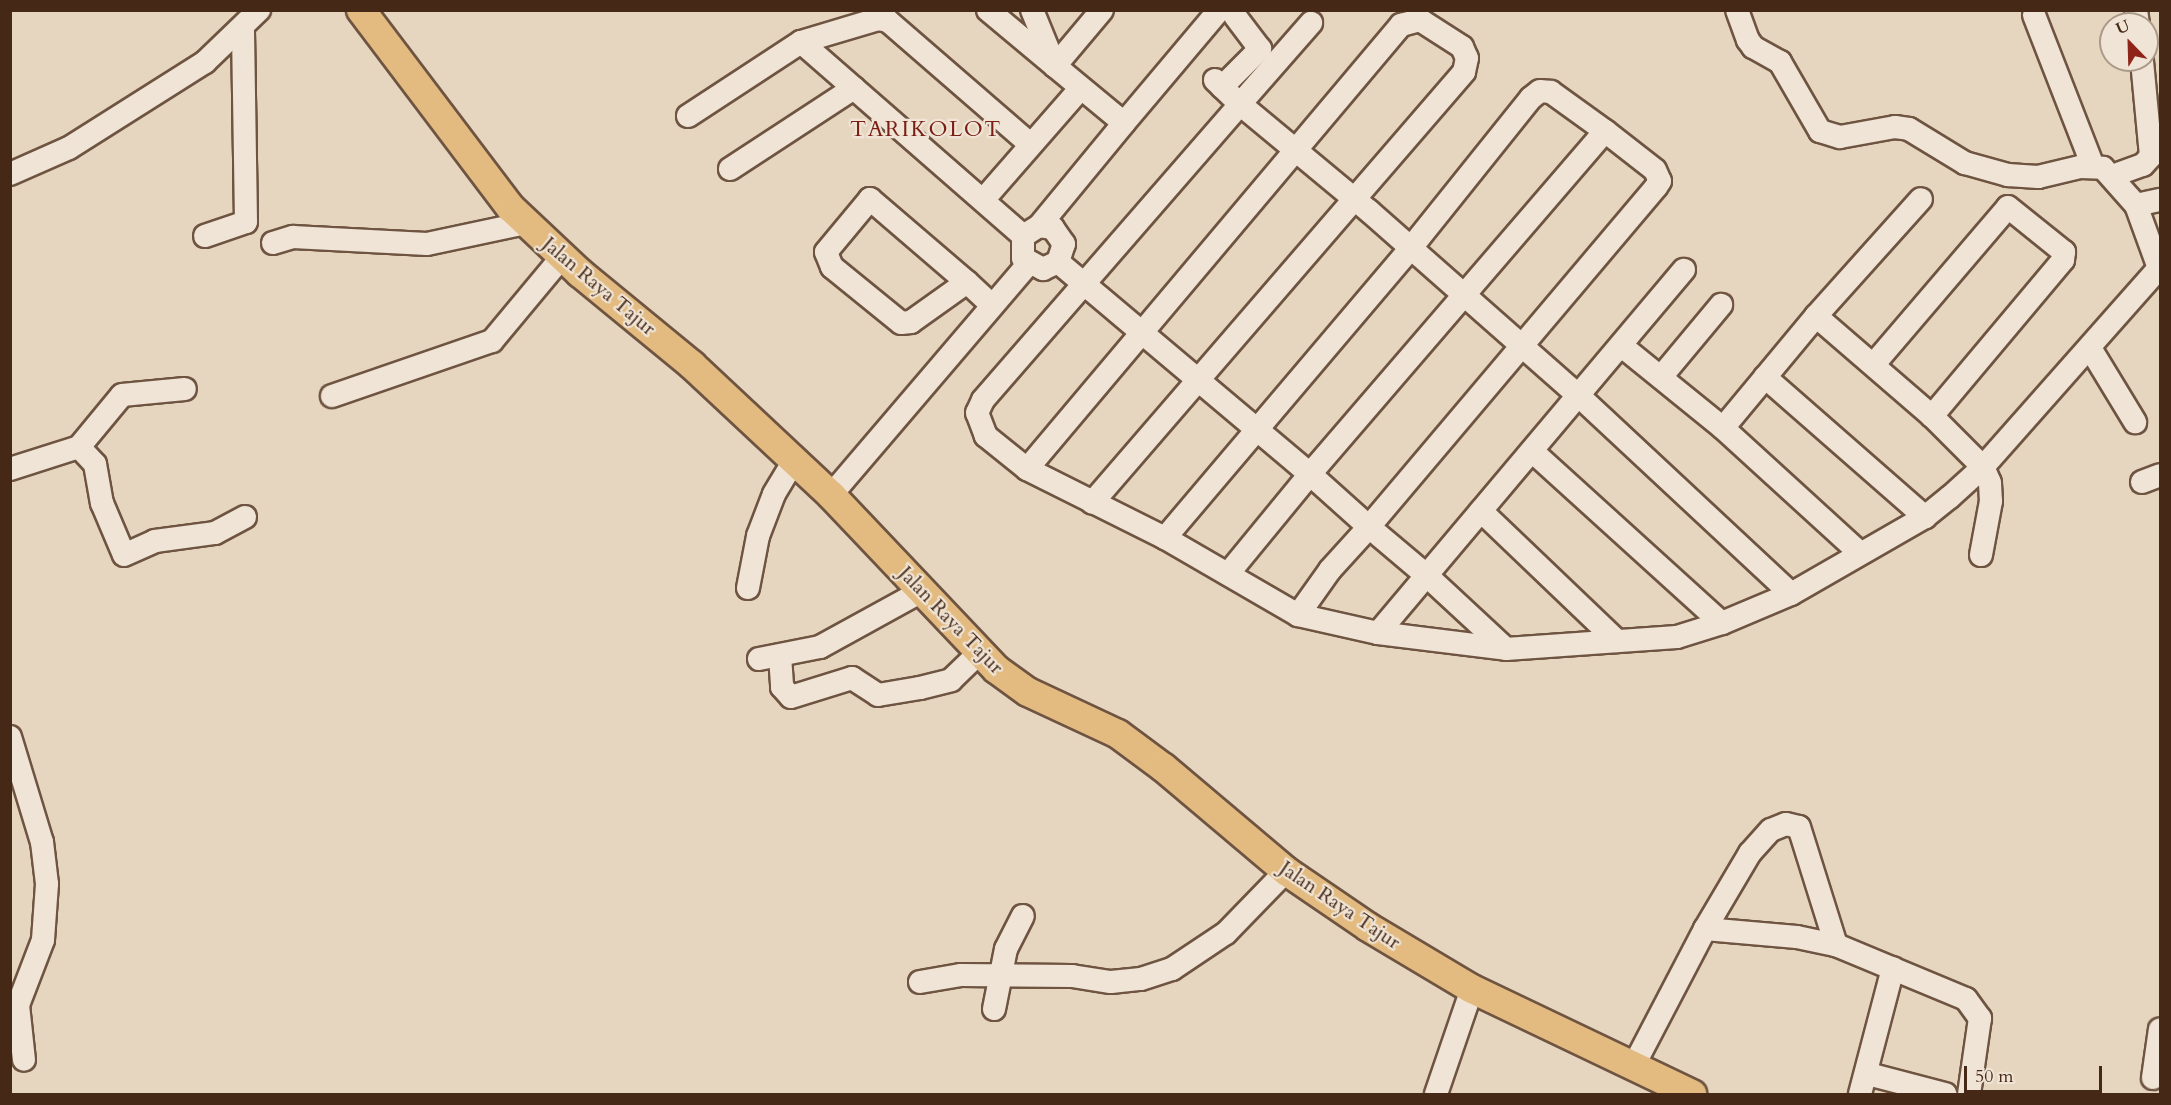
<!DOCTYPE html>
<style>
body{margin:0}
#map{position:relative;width:2171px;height:1105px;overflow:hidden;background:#e6d6bf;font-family:Cardo,serif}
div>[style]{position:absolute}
.roads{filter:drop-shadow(2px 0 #6e5441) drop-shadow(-2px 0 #6e5441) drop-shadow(0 2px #6e5441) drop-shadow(0 -2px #6e5441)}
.minor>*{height:22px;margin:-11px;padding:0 11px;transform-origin:11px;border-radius:11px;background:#efe4d5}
.major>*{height:28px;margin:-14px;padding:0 14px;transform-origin:14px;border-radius:14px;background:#e3bb80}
span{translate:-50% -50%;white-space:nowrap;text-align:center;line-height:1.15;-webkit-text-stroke:4.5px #efe4d5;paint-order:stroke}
.street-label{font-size:20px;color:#462817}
.quarter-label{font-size:22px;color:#7a1f14;letter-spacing:1.5px}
.frame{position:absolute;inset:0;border:12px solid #462817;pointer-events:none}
.north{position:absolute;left:2099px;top:12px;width:60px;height:60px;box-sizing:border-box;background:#efe4d5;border:2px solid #ab9989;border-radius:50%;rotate:337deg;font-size:16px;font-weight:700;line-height:24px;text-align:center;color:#462817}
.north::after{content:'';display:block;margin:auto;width:21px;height:27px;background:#8f2418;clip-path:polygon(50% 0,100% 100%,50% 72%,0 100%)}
.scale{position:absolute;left:1964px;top:1066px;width:138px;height:27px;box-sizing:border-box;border:3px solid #462817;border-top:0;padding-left:8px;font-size:18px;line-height:21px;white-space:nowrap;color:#462817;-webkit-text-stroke:4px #efe4d5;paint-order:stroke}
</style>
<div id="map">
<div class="roads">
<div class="minor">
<i style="left:988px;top:10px;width:87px;rotate:39.9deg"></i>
<i style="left:1055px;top:66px;width:73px;rotate:-50deg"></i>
<i style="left:1032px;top:10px;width:61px;rotate:67.7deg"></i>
<i style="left:1055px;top:66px;width:89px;rotate:39.6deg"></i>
<i style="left:1124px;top:123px;width:134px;rotate:129.5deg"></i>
<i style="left:1039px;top:226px;width:19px;rotate:148deg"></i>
<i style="left:1023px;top:236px;width:22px;rotate:90deg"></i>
<i style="left:1023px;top:258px;width:23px;rotate:29deg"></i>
<i style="left:1043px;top:269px;width:17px;rotate:-25deg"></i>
<i style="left:1058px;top:262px;width:19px;rotate:-72deg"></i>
<i style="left:1064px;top:244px;width:19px;rotate:-125deg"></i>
<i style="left:1053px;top:228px;width:14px;rotate:-172deg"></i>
<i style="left:1737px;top:10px;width:32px;rotate:70deg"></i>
<i style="left:1748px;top:40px;width:9px;rotate:54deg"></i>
<i style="left:1753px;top:47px;width:31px;rotate:29deg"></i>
<i style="left:1780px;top:62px;width:80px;rotate:59.9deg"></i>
<i style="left:1820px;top:131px;width:21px;rotate:17deg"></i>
<i style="left:1840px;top:137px;width:56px;rotate:-10.3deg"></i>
<i style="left:1895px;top:127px;width:14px;rotate:8deg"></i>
<i style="left:1909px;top:129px;width:66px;rotate:31.3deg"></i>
<i style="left:1965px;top:163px;width:45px;rotate:15.6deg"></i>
<i style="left:2008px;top:175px;width:30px;rotate:4deg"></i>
<i style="left:2038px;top:177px;width:43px;rotate:-13.4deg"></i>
<i style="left:2080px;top:167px;width:23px;rotate:2deg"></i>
<i style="left:2103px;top:168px;width:50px;rotate:48.3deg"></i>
<i style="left:2136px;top:205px;width:70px;rotate:70deg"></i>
<i style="left:2136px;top:10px;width:14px;rotate:82deg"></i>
<i style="left:2034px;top:15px;width:162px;rotate:68.7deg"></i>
<i style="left:801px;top:42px;width:295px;rotate:41.1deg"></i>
<i style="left:1215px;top:80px;width:35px;rotate:44deg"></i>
<i style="left:1240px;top:104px;width:108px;rotate:-48.8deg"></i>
<i style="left:1222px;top:87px;width:54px;rotate:-45deg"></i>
<i style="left:1260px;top:49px;width:41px;rotate:-127.1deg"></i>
<i style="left:688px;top:116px;width:135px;rotate:-33.2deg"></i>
<i style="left:801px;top:42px;width:80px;rotate:-16.6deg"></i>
<i style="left:878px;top:19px;width:10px;rotate:11deg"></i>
<i style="left:888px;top:21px;width:188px;rotate:40.9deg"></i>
<i style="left:1124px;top:123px;width:148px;rotate:-49.9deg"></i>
<i style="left:730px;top:169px;width:148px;rotate:-33.2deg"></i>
<i style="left:10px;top:174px;width:64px;rotate:-23.8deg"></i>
<i style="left:69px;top:148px;width:161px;rotate:-32.3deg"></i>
<i style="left:205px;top:62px;width:75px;rotate:-43.9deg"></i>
<i style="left:2112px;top:176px;width:33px;rotate:-20deg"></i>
<i style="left:2143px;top:165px;width:12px;rotate:-48deg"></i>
<i style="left:2151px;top:156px;width:96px;rotate:-95.4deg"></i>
<i style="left:984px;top:199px;width:147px;rotate:-48.9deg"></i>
<i style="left:2136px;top:205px;width:25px;rotate:-12deg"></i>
<i style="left:205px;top:236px;width:43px;rotate:-18.9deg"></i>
<i style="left:246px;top:222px;width:195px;rotate:-90.9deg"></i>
<i style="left:273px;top:243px;width:21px;rotate:-17deg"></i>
<i style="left:293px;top:237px;width:134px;rotate:3deg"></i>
<i style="left:427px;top:244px;width:101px;rotate:-12deg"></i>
<i style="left:1058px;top:262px;width:329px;rotate:40.1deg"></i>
<i style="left:1310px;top:474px;width:129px;rotate:129.4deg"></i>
<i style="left:967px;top:282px;width:69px;rotate:144.5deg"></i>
<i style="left:911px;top:322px;width:10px;rotate:174deg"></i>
<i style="left:901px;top:323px;width:89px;rotate:-140.9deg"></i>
<i style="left:832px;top:267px;width:16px;rotate:-112deg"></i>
<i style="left:826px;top:252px;width:69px;rotate:-50.3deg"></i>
<i style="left:870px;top:199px;width:128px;rotate:40.6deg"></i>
<i style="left:967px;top:282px;width:33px;rotate:43deg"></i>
<i style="left:1816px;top:316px;width:157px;rotate:-48.1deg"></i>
<i style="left:1623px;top:347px;width:129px;rotate:39deg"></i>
<i style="left:1723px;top:428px;width:185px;rotate:42.4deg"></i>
<i style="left:2090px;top:348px;width:87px;rotate:58.7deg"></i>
<i style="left:1874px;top:364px;width:206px;rotate:-49.5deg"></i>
<i style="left:2008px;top:207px;width:72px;rotate:38.8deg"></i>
<i style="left:2064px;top:252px;width:8px;rotate:97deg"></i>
<i style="left:2063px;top:260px;width:204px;rotate:130deg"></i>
<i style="left:1661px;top:377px;width:94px;rotate:-50.2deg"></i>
<i style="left:1765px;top:377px;width:213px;rotate:41.2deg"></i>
<i style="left:332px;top:396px;width:169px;rotate:-19deg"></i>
<i style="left:492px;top:341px;width:109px;rotate:-50.2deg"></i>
<i style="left:1723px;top:428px;width:146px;rotate:-50.3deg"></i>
<i style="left:1816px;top:316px;width:153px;rotate:40.8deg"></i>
<i style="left:1932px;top:416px;width:72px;rotate:45deg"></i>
<i style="left:1983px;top:467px;width:17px;rotate:66deg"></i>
<i style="left:1990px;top:483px;width:18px;rotate:87deg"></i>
<i style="left:1991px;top:501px;width:55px;rotate:100.5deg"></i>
<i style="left:79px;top:447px;width:23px;rotate:47deg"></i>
<i style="left:95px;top:464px;width:40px;rotate:80deg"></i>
<i style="left:102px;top:503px;width:56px;rotate:67.1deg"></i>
<i style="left:124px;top:555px;width:34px;rotate:-24deg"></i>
<i style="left:155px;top:541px;width:61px;rotate:-7.6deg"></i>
<i style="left:215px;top:533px;width:34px;rotate:-28deg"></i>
<i style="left:1532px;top:451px;width:256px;rotate:42.2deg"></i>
<i style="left:10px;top:469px;width:72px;rotate:-17.7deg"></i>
<i style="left:79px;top:447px;width:67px;rotate:-50.4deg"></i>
<i style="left:122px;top:395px;width:63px;rotate:-5.4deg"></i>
<i style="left:1027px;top:469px;width:581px;rotate:-49.89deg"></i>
<i style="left:1401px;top:25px;width:20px;rotate:-15deg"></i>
<i style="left:1420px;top:20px;width:50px;rotate:32.7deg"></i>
<i style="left:1462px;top:47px;width:12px;rotate:66deg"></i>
<i style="left:1467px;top:58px;width:14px;rotate:102deg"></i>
<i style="left:1464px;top:72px;width:569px;rotate:130.8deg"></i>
<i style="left:2142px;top:482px;width:19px;rotate:-21deg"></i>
<i style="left:831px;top:495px;width:304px;rotate:-49.5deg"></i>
<i style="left:1481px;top:511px;width:188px;rotate:43.7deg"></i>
<i style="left:1165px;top:538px;width:379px;rotate:-49.7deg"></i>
<i style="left:1410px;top:249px;width:193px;rotate:-51.3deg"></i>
<i style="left:1531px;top:98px;width:11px;rotate:-38deg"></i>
<i style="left:1540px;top:91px;width:11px;rotate:5deg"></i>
<i style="left:1551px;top:92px;width:67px;rotate:35.8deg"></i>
<i style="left:748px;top:588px;width:53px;rotate:-79.1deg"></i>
<i style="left:758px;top:536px;width:45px;rotate:-69.1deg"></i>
<i style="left:774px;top:494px;width:39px;rotate:-59deg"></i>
<i style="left:1298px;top:615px;width:154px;rotate:-149.9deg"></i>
<i style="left:1165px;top:538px;width:154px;rotate:-153.4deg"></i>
<i style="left:1027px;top:469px;width:53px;rotate:-141.2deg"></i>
<i style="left:986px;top:436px;width:25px;rotate:-111deg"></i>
<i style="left:977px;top:413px;width:14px;rotate:-65deg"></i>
<i style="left:983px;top:400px;width:392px;rotate:-49deg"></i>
<i style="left:1240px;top:104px;width:168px;rotate:39.7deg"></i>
<i style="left:1369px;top:211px;width:280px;rotate:41.4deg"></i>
<i style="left:1579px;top:396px;width:290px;rotate:43deg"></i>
<i style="left:1378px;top:633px;width:475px;rotate:-49.9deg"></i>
<i style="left:1506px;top:649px;width:109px;rotate:-137.2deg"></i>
<i style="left:1426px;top:575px;width:75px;rotate:-139.9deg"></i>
<i style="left:1369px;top:527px;width:79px;rotate:-138.1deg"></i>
<i style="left:1310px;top:474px;width:452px;rotate:-49.3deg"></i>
<i style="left:1605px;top:131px;width:63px;rotate:38deg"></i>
<i style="left:1655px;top:170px;width:12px;rotate:66deg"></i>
<i style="left:1660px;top:181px;width:7px;rotate:124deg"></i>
<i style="left:1656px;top:187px;width:445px;rotate:130.2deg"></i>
<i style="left:1369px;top:527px;width:58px;rotate:132.2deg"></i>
<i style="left:1330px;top:570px;width:55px;rotate:125.4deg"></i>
<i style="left:1298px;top:615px;width:82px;rotate:12.7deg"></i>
<i style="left:1378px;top:633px;width:129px;rotate:7.1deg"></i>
<i style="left:1506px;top:649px;width:171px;rotate:-4deg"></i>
<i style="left:1677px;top:637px;width:47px;rotate:-17.3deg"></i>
<i style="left:1722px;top:623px;width:75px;rotate:-22.8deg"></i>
<i style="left:1791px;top:594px;width:155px;rotate:-29.9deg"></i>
<i style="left:1925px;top:517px;width:32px;rotate:-39deg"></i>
<i style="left:1950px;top:497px;width:45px;rotate:-42.3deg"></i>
<i style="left:1983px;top:467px;width:266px;rotate:-48.5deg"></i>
<i style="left:780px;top:656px;width:31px;rotate:86deg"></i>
<i style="left:782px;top:687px;width:13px;rotate:48deg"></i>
<i style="left:791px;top:697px;width:64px;rotate:-17.3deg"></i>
<i style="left:852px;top:678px;width:31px;rotate:33deg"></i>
<i style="left:878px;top:695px;width:43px;rotate:-9.5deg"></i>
<i style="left:920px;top:688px;width:32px;rotate:-14deg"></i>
<i style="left:951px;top:680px;width:39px;rotate:-44deg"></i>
<i style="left:759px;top:659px;width:62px;rotate:-11.1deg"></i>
<i style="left:820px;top:647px;width:116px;rotate:-28.8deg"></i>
<i style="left:10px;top:737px;width:110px;rotate:73.1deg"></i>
<i style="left:42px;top:842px;width:42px;rotate:83.2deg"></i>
<i style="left:47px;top:884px;width:56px;rotate:94.1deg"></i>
<i style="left:43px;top:940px;width:70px;rotate:111deg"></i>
<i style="left:18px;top:1005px;width:55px;rotate:83.8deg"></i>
<i style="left:1705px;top:929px;width:92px;rotate:5deg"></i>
<i style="left:1797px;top:937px;width:40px;rotate:12deg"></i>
<i style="left:1836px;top:945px;width:141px;rotate:22.6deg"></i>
<i style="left:1966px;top:999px;width:24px;rotate:54deg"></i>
<i style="left:1980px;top:1018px;width:77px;rotate:98.2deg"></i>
<i style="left:920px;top:982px;width:42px;rotate:-9.7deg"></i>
<i style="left:961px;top:975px;width:111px;rotate:0.5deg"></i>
<i style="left:1072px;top:976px;width:39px;rotate:9deg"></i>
<i style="left:1111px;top:982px;width:30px;rotate:-6deg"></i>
<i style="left:1141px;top:979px;width:33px;rotate:-18deg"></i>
<i style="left:1172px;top:969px;width:65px;rotate:-33.7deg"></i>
<i style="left:1226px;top:933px;width:86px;rotate:-45.9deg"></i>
<i style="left:994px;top:1009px;width:61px;rotate:-78.7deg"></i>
<i style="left:1006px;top:949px;width:37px;rotate:-63deg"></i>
<i style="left:1634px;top:1065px;width:153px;rotate:-62.4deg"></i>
<i style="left:1705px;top:929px;width:88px;rotate:-59.4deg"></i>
<i style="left:1750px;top:853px;width:31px;rotate:-48deg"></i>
<i style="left:1771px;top:830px;width:16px;rotate:-22deg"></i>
<i style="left:1786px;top:824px;width:13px;rotate:13deg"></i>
<i style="left:1799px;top:827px;width:124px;rotate:72.6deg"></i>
<i style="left:1868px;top:1074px;width:80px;rotate:14.6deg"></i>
<i style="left:2153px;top:1078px;width:49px;rotate:-81.9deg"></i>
<i style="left:1436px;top:1094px;width:111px;rotate:-71.1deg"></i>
<i style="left:1860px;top:1094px;width:130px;rotate:-75.3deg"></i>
</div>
<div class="major">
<i style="left:361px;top:10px;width:248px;rotate:52.9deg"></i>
<i style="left:511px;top:208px;width:95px;rotate:43.3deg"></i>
<i style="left:580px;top:273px;width:145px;rotate:39.4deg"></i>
<i style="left:692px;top:365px;width:190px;rotate:43.1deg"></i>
<i style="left:831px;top:495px;width:240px;rotate:46.5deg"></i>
<i style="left:996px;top:669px;width:39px;rotate:36deg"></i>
<i style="left:1028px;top:692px;width:99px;rotate:25deg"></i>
<i style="left:1118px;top:734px;width:57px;rotate:36.5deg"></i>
<i style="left:1164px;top:768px;width:160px;rotate:40.2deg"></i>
<i style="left:1286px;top:871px;width:99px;rotate:34.3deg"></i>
<i style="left:1368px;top:927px;width:121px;rotate:30.8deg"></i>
<i style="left:1472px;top:989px;width:244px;rotate:25.5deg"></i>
</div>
</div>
<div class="street-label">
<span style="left:599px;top:286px;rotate:40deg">Jalan Raya Tajur</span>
<span style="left:951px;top:620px;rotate:46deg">Jalan Raya Tajur</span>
<span style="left:1340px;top:905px;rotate:34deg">Jalan Raya Tajur</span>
</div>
<div class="quarter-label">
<span style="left:926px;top:130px">TARIKOLOT</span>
</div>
<div class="frame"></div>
<div class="north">U</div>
<div class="scale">50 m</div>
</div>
